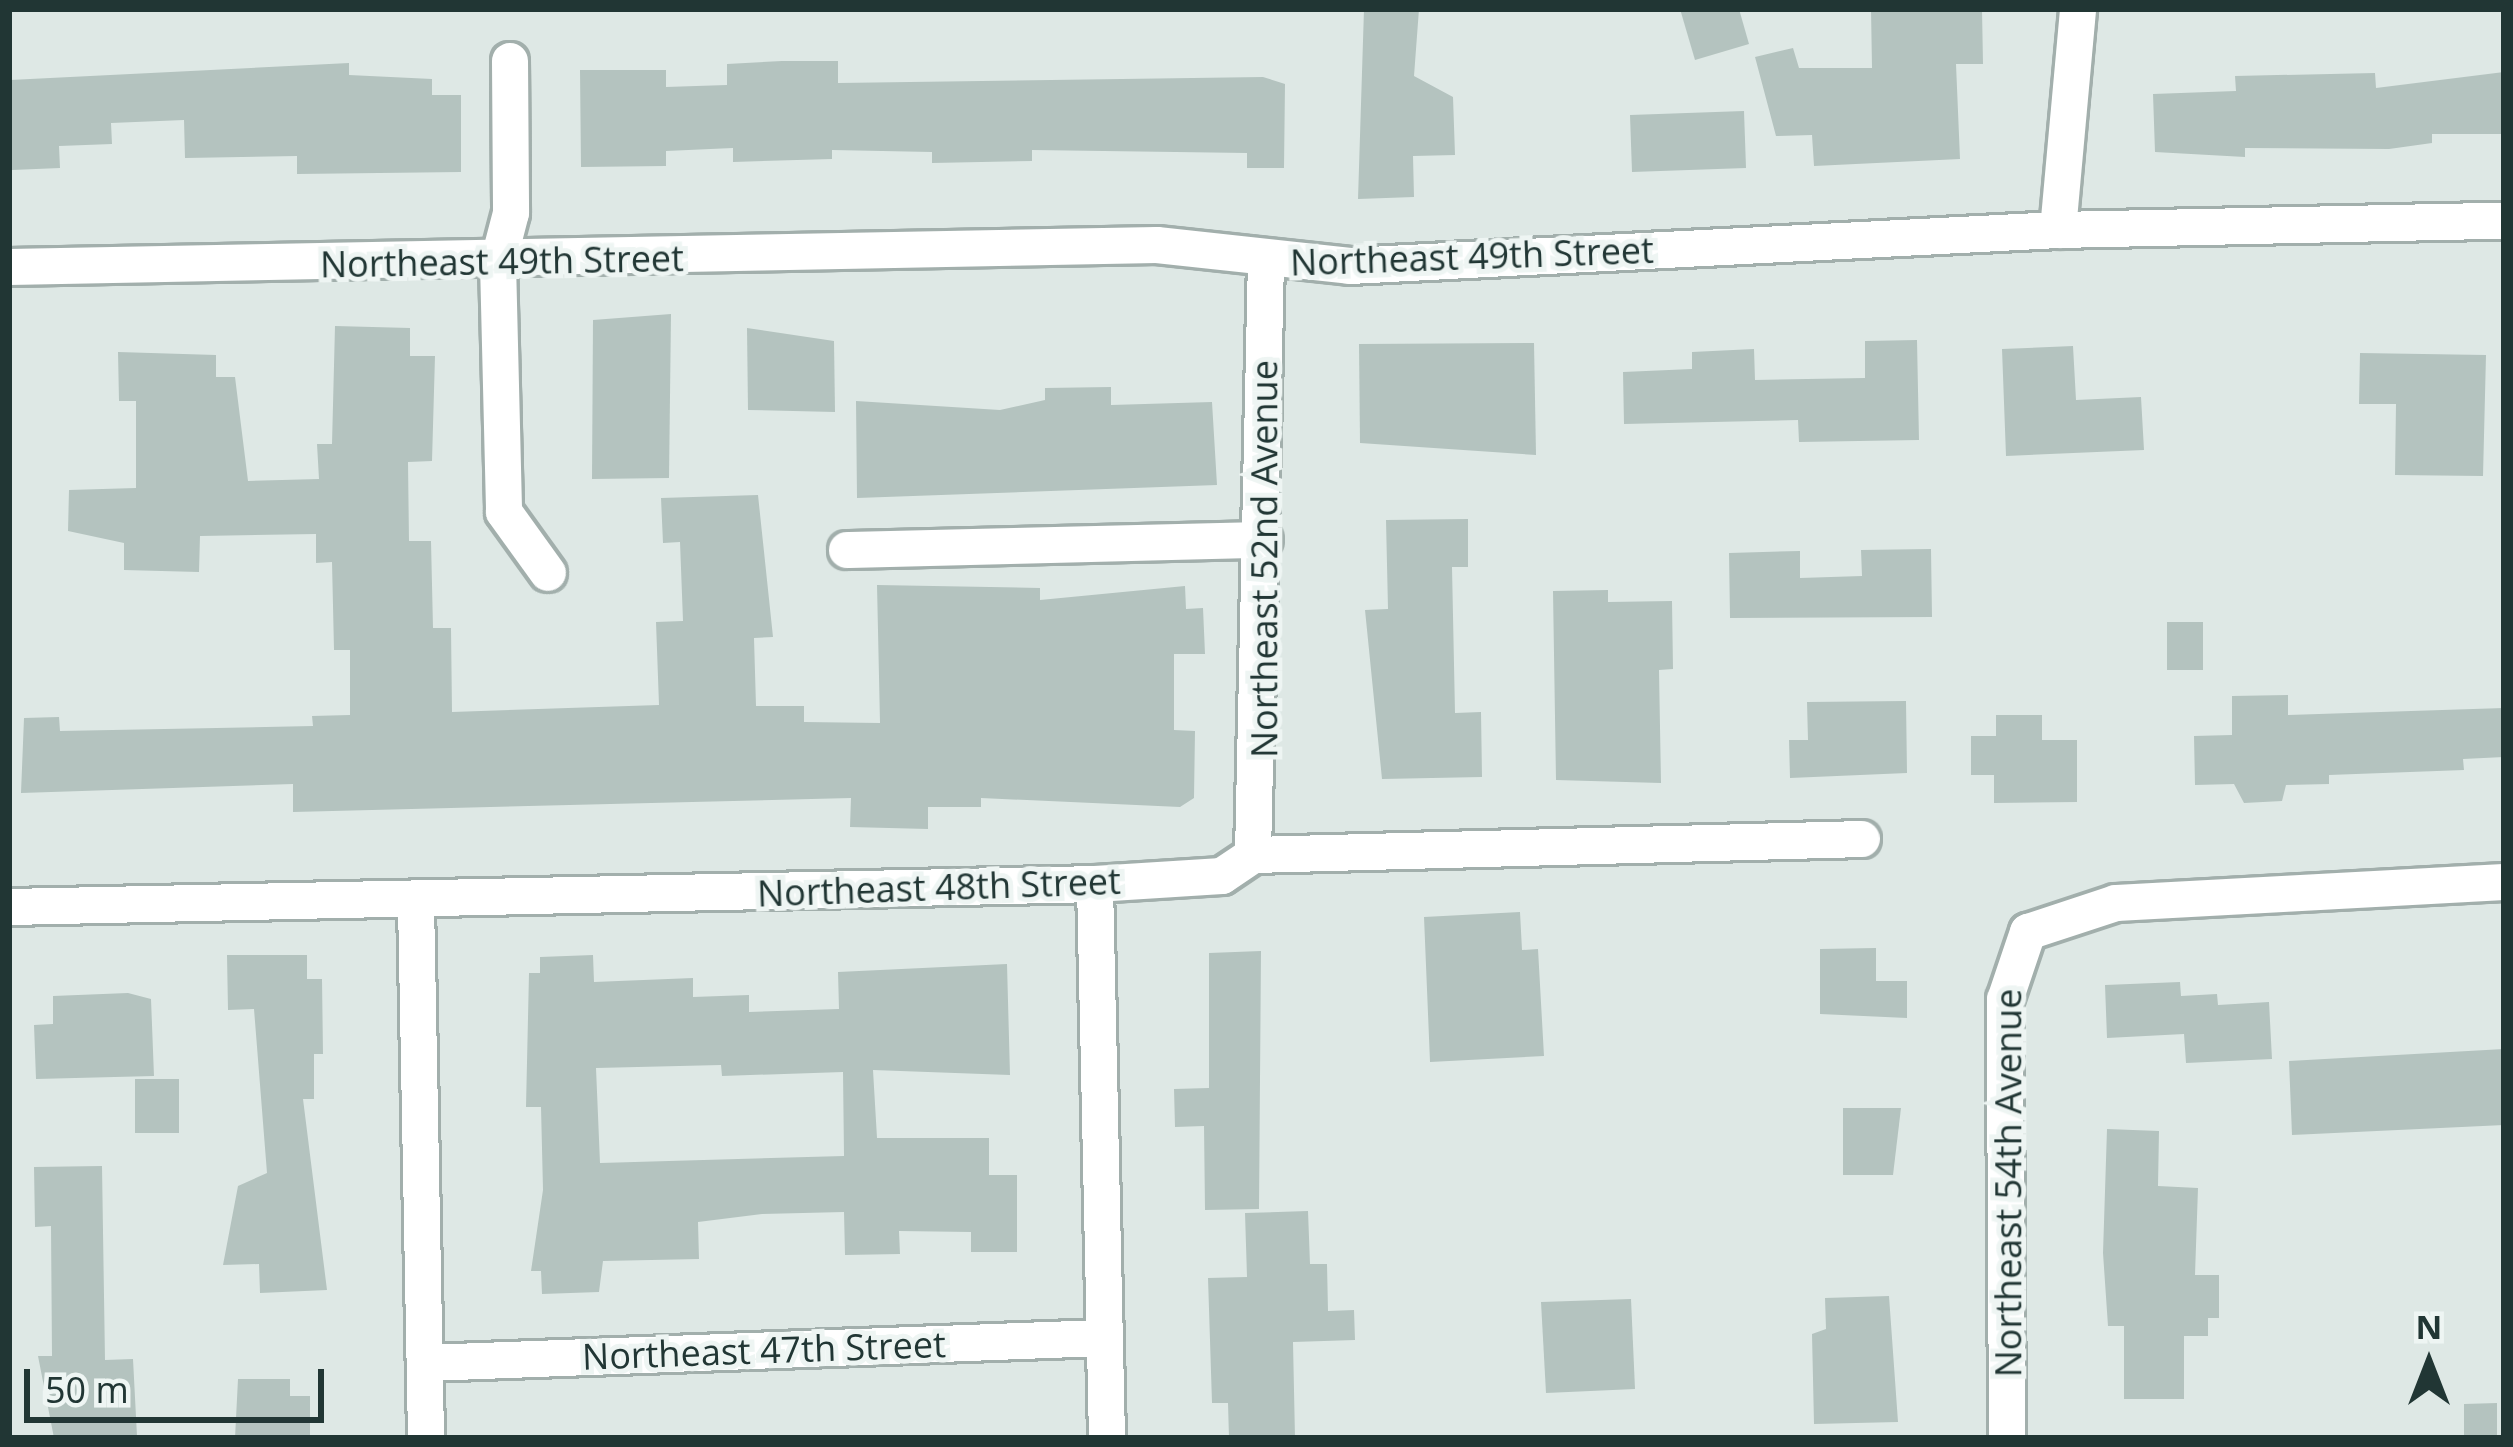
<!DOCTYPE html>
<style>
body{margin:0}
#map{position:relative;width:2513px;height:1447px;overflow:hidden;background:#dee8e5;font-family:"Open Sans",sans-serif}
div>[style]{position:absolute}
.building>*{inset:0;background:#b4c3bf}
.roads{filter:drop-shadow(3px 0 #a2afac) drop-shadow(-3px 0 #a2afac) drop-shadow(0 3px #a2afac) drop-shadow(0 -3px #a2afac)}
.street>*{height:36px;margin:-18px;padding:0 18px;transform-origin:18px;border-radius:18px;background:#fff}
.secondary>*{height:36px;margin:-18px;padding:0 18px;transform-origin:18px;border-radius:18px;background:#fff}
span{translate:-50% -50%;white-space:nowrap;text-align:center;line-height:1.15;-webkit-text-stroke:10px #eef5f3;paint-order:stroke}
.street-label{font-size:36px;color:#213634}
.frame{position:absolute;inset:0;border:12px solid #213634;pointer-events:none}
.north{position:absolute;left:2369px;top:1303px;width:120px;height:120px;-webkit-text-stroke:9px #eef5f3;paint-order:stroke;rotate:0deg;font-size:33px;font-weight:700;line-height:48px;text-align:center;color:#213634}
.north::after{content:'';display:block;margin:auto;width:42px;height:54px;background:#213634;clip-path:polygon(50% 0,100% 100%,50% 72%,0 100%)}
.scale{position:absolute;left:24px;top:1369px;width:300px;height:54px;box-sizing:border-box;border:6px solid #213634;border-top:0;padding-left:15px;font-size:36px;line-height:42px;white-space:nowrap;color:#213634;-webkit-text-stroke:9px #eef5f3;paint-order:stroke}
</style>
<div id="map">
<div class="building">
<i style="clip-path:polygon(1364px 9px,1419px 9px,1414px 76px,1453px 97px,1455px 155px,1413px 156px,1414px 197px,1358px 199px)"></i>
<i style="clip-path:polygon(1680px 9px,1739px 9px,1749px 44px,1695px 60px)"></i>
<i style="clip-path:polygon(1871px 9px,1982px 9px,1983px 64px,1956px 64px,1960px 159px,1814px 166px,1812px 135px,1776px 136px,1755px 57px,1793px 48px,1799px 68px,1872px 68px)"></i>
<i style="clip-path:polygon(782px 61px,838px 61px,838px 83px,1263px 77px,1285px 84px,1284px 168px,1247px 168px,1247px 153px,1032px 150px,1032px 161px,932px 163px,932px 152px,832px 150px,832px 159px,733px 162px,733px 148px,666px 151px,666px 166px,581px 167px,580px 70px,666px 70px,666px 87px,727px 85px,727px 64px)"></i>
<i style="clip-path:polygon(349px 63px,349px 75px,432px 79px,432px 95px,461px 95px,461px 172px,297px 174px,297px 156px,185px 158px,184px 120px,111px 123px,112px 144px,59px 146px,60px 168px,12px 170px,10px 80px)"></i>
<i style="clip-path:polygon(2504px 72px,2504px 134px,2432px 134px,2432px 143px,2389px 149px,2245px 148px,2245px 157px,2155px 152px,2153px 94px,2236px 91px,2235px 76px,2375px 73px,2376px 88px)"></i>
<i style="clip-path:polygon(1744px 111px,1746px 168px,1632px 172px,1630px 115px)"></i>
<i style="clip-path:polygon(671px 314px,669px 478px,592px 479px,593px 320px)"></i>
<i style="clip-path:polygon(335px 326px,410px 328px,410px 356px,435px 356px,432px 461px,408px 462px,409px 541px,431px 541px,433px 628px,451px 628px,452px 712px,659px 705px,656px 622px,683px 621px,680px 542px,663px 543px,661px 498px,758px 495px,773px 637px,754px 638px,756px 706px,804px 706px,804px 722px,880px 723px,877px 585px,1040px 588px,1040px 600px,1185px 586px,1186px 609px,1203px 608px,1205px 654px,1174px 654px,1174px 730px,1195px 731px,1194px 798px,1180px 807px,981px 798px,981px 807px,928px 807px,928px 829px,850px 827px,851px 798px,293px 812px,293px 784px,21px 793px,24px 718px,59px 717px,60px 731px,313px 726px,312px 716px,350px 715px,350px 650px,334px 650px,332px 562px,316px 563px,316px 534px,200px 536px,199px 572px,124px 570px,124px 543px,68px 531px,69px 490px,136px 488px,136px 401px,119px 401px,118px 352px,216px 355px,216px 377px,235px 377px,248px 481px,319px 479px,317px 444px,332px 444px)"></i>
<i style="clip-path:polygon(747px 328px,834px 341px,835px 412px,748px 410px)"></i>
<i style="clip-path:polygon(1917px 340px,1919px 440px,1799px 442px,1798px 420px,1624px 424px,1623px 372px,1692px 369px,1692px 352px,1754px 349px,1755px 380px,1865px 378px,1865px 341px)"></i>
<i style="clip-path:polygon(1534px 343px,1536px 455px,1360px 443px,1359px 344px)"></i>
<i style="clip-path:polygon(2073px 346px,2076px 400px,2141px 397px,2144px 450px,2006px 456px,2002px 349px)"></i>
<i style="clip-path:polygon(2360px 353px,2486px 355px,2483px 476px,2395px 475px,2396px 404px,2359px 404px)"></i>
<i style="clip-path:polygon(1111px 387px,1111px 405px,1212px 402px,1217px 485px,857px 498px,856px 401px,1000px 410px,1045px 400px,1045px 388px)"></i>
<i style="clip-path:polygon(1468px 519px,1468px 567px,1452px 567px,1455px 713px,1481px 712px,1482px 777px,1382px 779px,1365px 610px,1388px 609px,1386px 520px)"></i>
<i style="clip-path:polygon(1931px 549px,1932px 617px,1730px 618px,1729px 553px,1800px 551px,1800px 578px,1862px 576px,1861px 550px)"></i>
<i style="clip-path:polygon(1608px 590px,1608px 602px,1672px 601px,1673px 669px,1659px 670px,1661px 783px,1556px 780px,1553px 591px)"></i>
<i style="clip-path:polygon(2167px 622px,2203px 622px,2203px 670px,2167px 670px)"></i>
<i style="clip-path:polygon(2288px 695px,2288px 715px,2504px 708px,2504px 757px,2463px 759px,2464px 770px,2329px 775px,2329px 784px,2286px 785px,2282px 801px,2244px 803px,2234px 784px,2195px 785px,2194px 736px,2232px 735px,2232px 696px)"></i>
<i style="clip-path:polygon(1906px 701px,1907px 773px,1790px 778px,1789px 740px,1808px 740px,1807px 702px)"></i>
<i style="clip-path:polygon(1996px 715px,2042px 715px,2042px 740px,2077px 740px,2077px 802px,1994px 803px,1994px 775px,1971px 775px,1971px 736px,1996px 736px)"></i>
<i style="clip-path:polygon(1520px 912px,1522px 950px,1538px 949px,1544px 1056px,1430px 1062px,1424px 917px)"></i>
<i style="clip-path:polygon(1876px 948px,1876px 981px,1907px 981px,1907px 1018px,1820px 1014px,1820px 949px)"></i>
<i style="clip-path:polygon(1261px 951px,1259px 1209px,1205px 1210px,1204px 1126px,1175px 1127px,1174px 1089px,1209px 1088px,1209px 953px)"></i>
<i style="clip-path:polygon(227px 955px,307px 955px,307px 979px,322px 979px,323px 1054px,314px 1054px,314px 1099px,303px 1099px,327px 1290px,260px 1293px,259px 1264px,223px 1265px,238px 1186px,267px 1173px,254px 1009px,228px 1010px)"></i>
<i style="clip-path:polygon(evenodd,593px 955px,594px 982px,693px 978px,693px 997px,749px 995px,749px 1012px,839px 1009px,838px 972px,1007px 964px,1010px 1075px,873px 1070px,877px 1138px,989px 1138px,989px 1175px,1017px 1175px,1017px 1252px,971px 1252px,971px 1232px,899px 1231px,900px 1254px,845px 1255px,844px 1212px,762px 1214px,698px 1222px,699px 1259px,603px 1261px,599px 1292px,542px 1294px,541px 1271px,531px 1271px,543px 1190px,541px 1107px,526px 1107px,529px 973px,540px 973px,540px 957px,593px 955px,721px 1065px,722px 1076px,843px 1072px,844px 1156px,600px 1163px,596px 1068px,721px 1065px)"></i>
<i style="clip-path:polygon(2180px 982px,2181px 996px,2217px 994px,2218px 1005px,2269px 1002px,2272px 1059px,2186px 1063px,2184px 1034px,2107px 1038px,2105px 985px)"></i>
<i style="clip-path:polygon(128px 993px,151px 999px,154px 1076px,36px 1079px,34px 1025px,53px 1024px,53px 996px)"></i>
<i style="clip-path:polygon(2504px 1049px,2504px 1125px,2292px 1135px,2289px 1061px)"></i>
<i style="clip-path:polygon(135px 1079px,179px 1079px,179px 1133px,135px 1133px)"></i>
<i style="clip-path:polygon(1843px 1108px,1901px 1108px,1893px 1175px,1843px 1175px)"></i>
<i style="clip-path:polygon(2107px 1129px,2159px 1131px,2158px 1186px,2198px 1188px,2195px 1275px,2219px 1275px,2219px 1318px,2208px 1318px,2208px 1336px,2184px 1336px,2184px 1399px,2124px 1399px,2124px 1326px,2108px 1326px,2103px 1253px)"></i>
<i style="clip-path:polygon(102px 1166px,105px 1360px,133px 1359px,137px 1436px,54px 1438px,38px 1356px,52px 1356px,51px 1226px,35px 1227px,34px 1167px)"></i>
<i style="clip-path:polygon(1308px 1211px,1310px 1264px,1327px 1264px,1328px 1311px,1354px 1310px,1355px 1340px,1293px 1342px,1295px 1438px,1229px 1438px,1228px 1403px,1212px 1403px,1208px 1278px,1247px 1277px,1245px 1213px)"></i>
<i style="clip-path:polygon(1889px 1296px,1898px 1422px,1814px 1424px,1812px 1334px,1826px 1329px,1825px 1298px)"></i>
<i style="clip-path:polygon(1631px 1299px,1635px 1389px,1546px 1393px,1541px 1302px)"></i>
<i style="clip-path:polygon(238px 1379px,290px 1379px,290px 1396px,310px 1396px,310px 1438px,235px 1438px)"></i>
<i style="clip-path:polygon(2497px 1403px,2497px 1438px,2464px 1438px,2464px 1404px)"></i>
</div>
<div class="roads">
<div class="street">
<i style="left:510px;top:61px;width:152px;rotate:89.6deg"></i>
<i style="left:511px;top:213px;width:52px;rotate:104.6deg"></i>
<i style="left:498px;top:263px;width:249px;rotate:88.6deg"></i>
<i style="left:504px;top:512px;width:75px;rotate:54.2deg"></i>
<i style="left:2058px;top:230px;width:222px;rotate:-84.8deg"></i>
<i style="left:9px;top:267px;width:1148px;rotate:-1.1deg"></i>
<i style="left:1157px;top:245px;width:194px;rotate:6.2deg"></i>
<i style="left:1350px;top:266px;width:709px;rotate:-2.91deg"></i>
<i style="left:2058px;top:230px;width:446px;rotate:-1.2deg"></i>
<i style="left:847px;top:550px;width:417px;rotate:-1.4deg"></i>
<i style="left:1253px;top:855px;width:594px;rotate:-88.75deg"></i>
<i style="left:1095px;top:884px;width:554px;rotate:88.76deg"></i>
<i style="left:416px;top:902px;width:536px;rotate:88.93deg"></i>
<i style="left:9px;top:907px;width:1086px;rotate:-1.21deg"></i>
<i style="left:1095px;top:884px;width:127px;rotate:-3.6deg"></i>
<i style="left:1222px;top:876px;width:37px;rotate:-34deg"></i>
<i style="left:1253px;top:855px;width:609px;rotate:-1.5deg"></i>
<i style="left:427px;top:1363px;width:674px;rotate:-2.12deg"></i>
</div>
<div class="secondary">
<i style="left:2007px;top:1438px;width:438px;rotate:-90.3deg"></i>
<i style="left:2005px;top:1000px;width:72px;rotate:-71.3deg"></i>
<i style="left:2028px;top:932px;width:93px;rotate:-18.2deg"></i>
<i style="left:2116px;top:903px;width:389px;rotate:-3.1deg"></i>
</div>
</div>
<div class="street-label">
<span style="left:1472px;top:256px;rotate:-2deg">Northeast 49th Street</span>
<span style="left:502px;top:261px;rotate:-1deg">Northeast 49th Street</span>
<span style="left:1264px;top:559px;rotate:-90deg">Northeast 52nd Avenue</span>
<span style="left:939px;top:887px;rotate:-2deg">Northeast 48th Street</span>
<span style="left:2008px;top:1183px;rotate:-90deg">Northeast 54th Avenue</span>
<span style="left:764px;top:1350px;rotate:-2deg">Northeast 47th Street</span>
</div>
<div class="frame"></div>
<div class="north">N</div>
<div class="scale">50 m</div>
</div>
